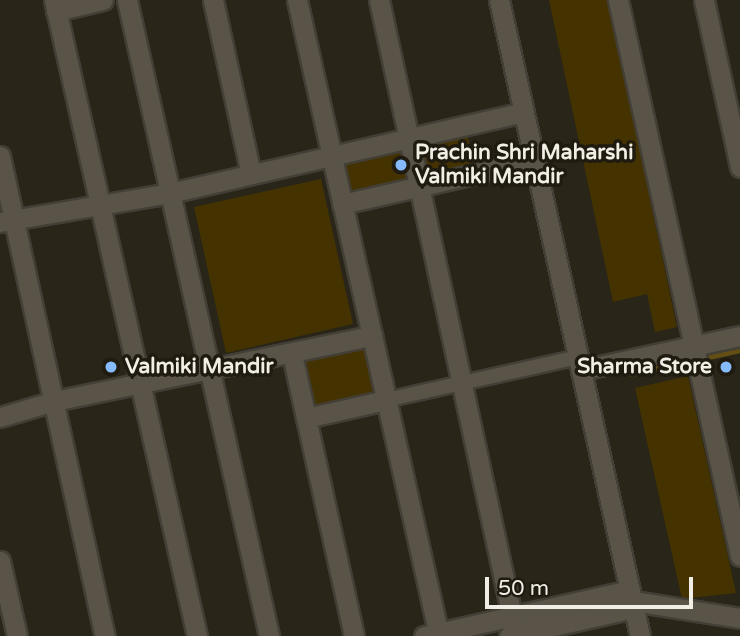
<!DOCTYPE html>
<style>
body{margin:0}
#map{position:relative;width:740px;height:636px;overflow:hidden;background:#292519;font-family:"Varela Round",sans-serif}
div>[style]{position:absolute}
.green>*{inset:0;background:#430}
.stream>*{height:9px;margin:-4.5px;padding:0 4.5px;transform-origin:4.5px;border-radius:4.5px;background:#634f14}
.roads{filter:drop-shadow(2px 0 #433f36) drop-shadow(-2px 0 #433f36) drop-shadow(0 2px #433f36) drop-shadow(0 -2px #433f36)}
.service>*{height:14px;margin:-7px;padding:0 7px;transform-origin:7px;border-radius:7px;background:#595447}
.minor>*{height:19px;margin:-9.5px;padding:0 9.5px;transform-origin:9.5px;border-radius:9.5px;background:#595447}
.tertiary>*{height:19px;margin:-9.5px;padding:0 9.5px;transform-origin:9.5px;border-radius:9.5px;background:#595447}
.dots>*{width:19px;height:19px;translate:-50% -50%;box-sizing:border-box;border:4px solid #201b10;border-radius:50%}
span{translate:-50% -50%;white-space:nowrap;text-align:center;line-height:1.15;-webkit-text-stroke:7px #201b10;paint-order:stroke}
.poi-label{font-size:21px;color:#f1eee6;font-weight:700}
.left{translate:0 -50%;text-align:left}
.right{translate:-100% -50%;text-align:right}
.scale{position:absolute;left:485px;top:577px;width:208px;height:32px;box-sizing:border-box;border:4px solid #f1eee6;border-top:0;padding-left:9px;font-size:21px;line-height:24px;white-space:nowrap;color:#f1eee6;-webkit-text-stroke:5px #201b10;paint-order:stroke}
</style>
<div id="map">
<div class="green">
<i style="clip-path:polygon(549px 0,608px 0,677px 327px,655px 332px,647px 294px,613px 302px)"></i>
<i style="clip-path:polygon(467px 133px,474px 166px,426px 176px,419px 144px)"></i>
<i style="clip-path:polygon(406px 149px,413px 181px,348px 196px,341px 162px)"></i>
<i style="clip-path:polygon(321px 179px,353px 324px,226px 353px,194px 207px)"></i>
<i style="clip-path:polygon(365px 347px,375px 392px,310px 406px,300px 361px)"></i>
<i style="clip-path:polygon(688px 376px,736px 593px,682px 599px,635px 388px)"></i>
</div>
<div class="stream">
<i style="left:631px;top:372px;width:112px;rotate:-12.4deg"></i>
</div>
<div class="roads">
<div class="service">
<i style="left:386px;top:400px;width:197px;rotate:-12.6deg"></i>
</div>
<div class="minor">
<i style="left:54px;top:0;width:652px;rotate:77.33deg"></i>
<i style="left:127px;top:0;width:652px;rotate:77.41deg"></i>
<i style="left:213px;top:0;width:178px;rotate:77.7deg"></i>
<i style="left:297px;top:0;width:652px;rotate:77.41deg"></i>
<i style="left:379px;top:0;width:630px;rotate:77.82deg"></i>
<i style="left:618px;top:0;width:569px;rotate:77.62deg"></i>
<i style="left:704px;top:0;width:171px;rotate:77.8deg"></i>
<i style="left:56px;top:11px;width:48px;rotate:-13.2deg"></i>
<i style="left:0;top:156px;width:491px;rotate:77.7deg"></i>
<i style="left:342px;top:204px;width:198px;rotate:-12.8deg"></i>
<i style="left:0;top:222px;width:172px;rotate:-9.7deg"></i>
<i style="left:170px;top:193px;width:363px;rotate:-12.9deg"></i>
<i style="left:292px;top:354px;width:289px;rotate:77.6deg"></i>
<i style="left:581px;top:370px;width:163px;rotate:-12.1deg"></i>
<i style="left:0;top:417px;width:56px;rotate:-16.5deg"></i>
<i style="left:54px;top:401px;width:325px;rotate:-11.6deg"></i>
<i style="left:306px;top:418px;width:82px;rotate:-12.7deg"></i>
<i style="left:0;top:561px;width:77px;rotate:77.2deg"></i>
<i style="left:633px;top:601px;width:108px;rotate:9deg"></i>
</div>
<div class="tertiary">
<i style="left:499px;top:0;width:651px;rotate:77.5deg"></i>
<i style="left:424px;top:636px;width:211px;rotate:-12.6deg"></i>
<i style="left:509px;top:636px;width:128px;rotate:-12.6deg"></i>
</div>
</div>
<div class="dots">
<i style="left:401px;top:165px;background:#85bbfb"></i>
<i style="left:111px;top:367px;background:#85bbfb"></i>
<i style="left:726px;top:367px;background:#85bbfb"></i>
</div>
<div class="poi-label">
<span class="left" style="left:415px;top:165px">Prachin Shri Maharshi<br>Valmiki Mandir</span>
<span class="left" style="left:125px;top:367px">Valmiki Mandir</span>
<span class="right" style="left:712px;top:367px">Sharma Store</span>
</div>
<div class="scale">50 m</div>
</div>
